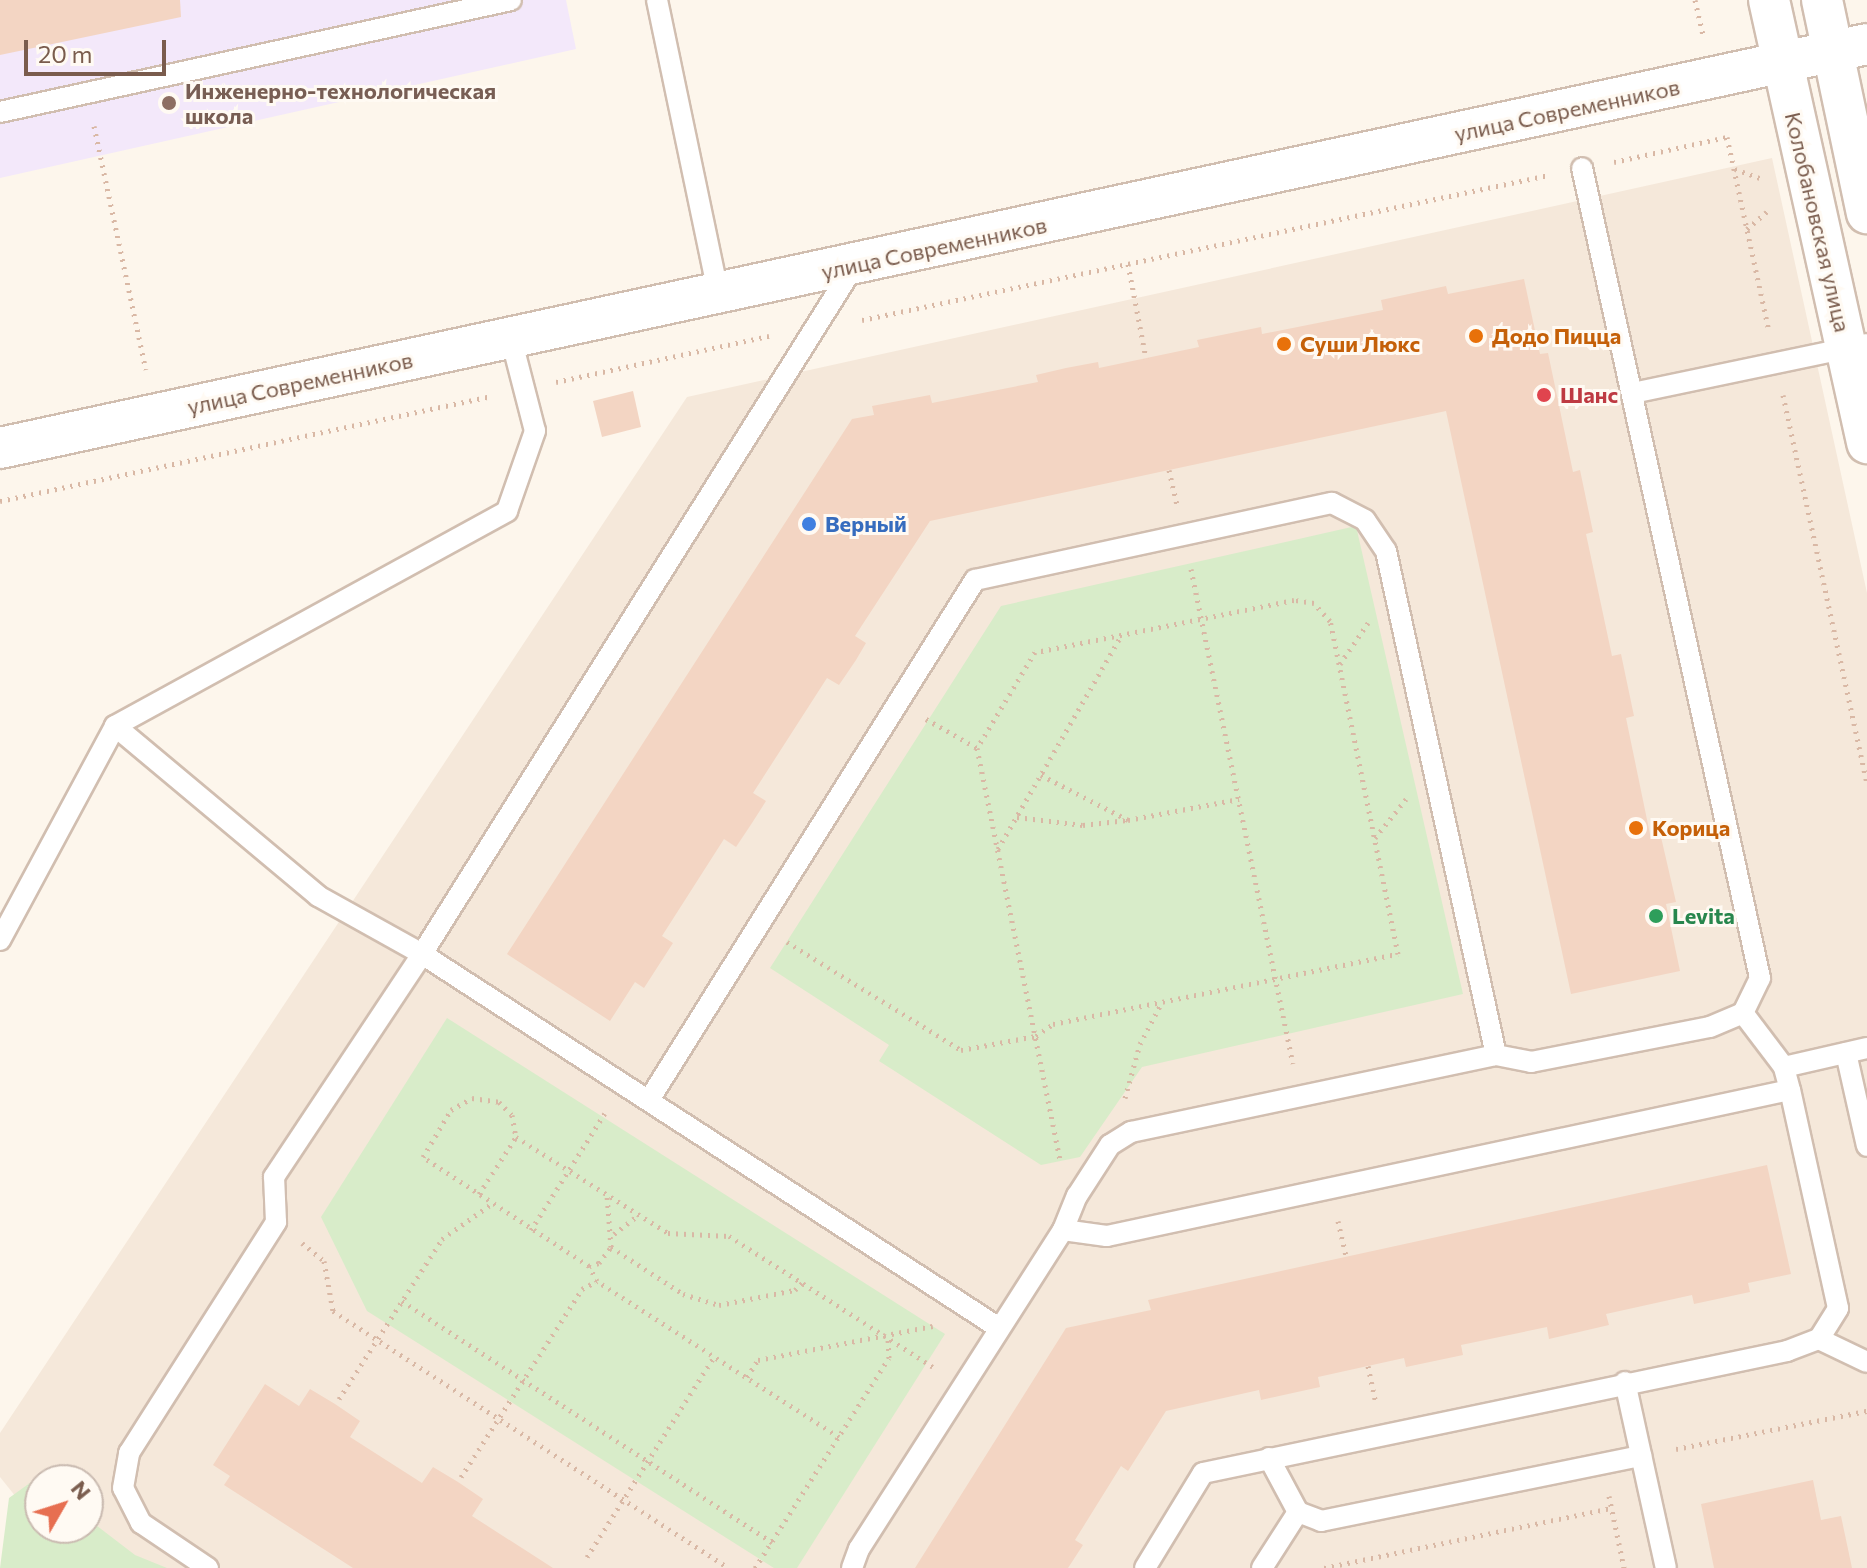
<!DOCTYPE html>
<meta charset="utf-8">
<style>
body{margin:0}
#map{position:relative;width:1867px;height:1568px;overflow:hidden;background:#fdf6ec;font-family:Commissioner,sans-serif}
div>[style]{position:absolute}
.residential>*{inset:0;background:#f5e8da}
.education>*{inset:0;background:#f3e8fa}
.green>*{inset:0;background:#d8ecc9}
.building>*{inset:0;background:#f3d5c3}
.path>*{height:5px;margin-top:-2.5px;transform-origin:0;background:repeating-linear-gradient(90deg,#d9b8a5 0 2px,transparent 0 8px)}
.roads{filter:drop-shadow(2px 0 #d1beb0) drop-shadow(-2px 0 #d1beb0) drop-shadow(0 2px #d1beb0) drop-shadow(0 -2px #d1beb0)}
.lane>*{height:20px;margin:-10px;padding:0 10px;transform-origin:10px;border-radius:10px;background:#fff}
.street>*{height:40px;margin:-20px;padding:0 20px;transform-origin:20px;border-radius:20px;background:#fff}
.dots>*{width:22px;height:22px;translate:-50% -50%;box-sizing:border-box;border:4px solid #fffaf3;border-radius:50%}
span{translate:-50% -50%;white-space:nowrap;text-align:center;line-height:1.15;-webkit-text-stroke:6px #fffaf3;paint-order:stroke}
.education-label{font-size:22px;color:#785e54;font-weight:700}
.left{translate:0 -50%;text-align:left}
.street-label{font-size:22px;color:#7a5c4d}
.food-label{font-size:22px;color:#c56008;font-weight:700}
.health-label{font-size:22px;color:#be3a42;font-weight:700}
.shop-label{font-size:22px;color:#366cbe;font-weight:700}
.leisure-label{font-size:22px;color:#27864d;font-weight:700}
.north{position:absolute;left:24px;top:1464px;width:80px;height:80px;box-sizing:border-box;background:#fffaf3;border:2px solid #cabbb1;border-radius:50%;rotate:51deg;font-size:22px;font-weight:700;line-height:32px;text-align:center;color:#7a5c4d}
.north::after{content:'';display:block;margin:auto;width:28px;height:36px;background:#e76f51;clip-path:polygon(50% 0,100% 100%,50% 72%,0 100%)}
.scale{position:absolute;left:24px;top:40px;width:142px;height:36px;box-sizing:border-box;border:4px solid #7a5c4d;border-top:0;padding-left:10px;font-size:24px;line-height:28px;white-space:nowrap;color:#7a5c4d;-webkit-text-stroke:6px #fffaf3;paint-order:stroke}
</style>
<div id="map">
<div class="residential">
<i style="clip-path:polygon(1772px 158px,1867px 593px,1867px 1568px,72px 1568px,88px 1528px,88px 1480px,40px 1480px,40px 1527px,0 1477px,0 1433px,687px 397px)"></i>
</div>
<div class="education">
<i style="clip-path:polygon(0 0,566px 0,576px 49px,0 178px)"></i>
</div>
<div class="green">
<i style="clip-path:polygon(1356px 526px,1463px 994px,1142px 1067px,1080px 1157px,1041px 1165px,879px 1061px,889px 1045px,770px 968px,1001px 606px)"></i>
<i style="clip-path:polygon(447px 1018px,945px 1334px,797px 1568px,774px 1568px,367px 1311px,321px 1217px)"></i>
<i style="clip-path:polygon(34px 1480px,40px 1484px,40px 1528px,88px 1528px,88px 1519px,135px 1555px,167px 1568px,0 1568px,9px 1498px)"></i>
</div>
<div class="building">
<i style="clip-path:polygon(0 0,180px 0,181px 17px,0 55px)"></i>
<i style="clip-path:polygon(1524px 279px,1540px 354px,1548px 353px,1573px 472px,1580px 470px,1593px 532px,1586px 534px,1612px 656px,1621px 654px,1634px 716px,1626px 718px,1651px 839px,1661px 837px,1676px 902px,1666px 904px,1680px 971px,1571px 994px,1446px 411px,930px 521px,855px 636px,866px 643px,856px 660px,839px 685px,827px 678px,753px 793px,766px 801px,752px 823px,736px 847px,724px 839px,662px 936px,673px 943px,644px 988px,635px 982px,610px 1021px,507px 954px,852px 419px,874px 415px,872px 406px,930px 395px,932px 403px,1038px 382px,1036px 375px,1066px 368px,1098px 362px,1099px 368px,1199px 347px,1197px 340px,1261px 327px,1262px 334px,1383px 310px,1381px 300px,1446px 286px,1448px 294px)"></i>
<i style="clip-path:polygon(633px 391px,641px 427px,602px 437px,593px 401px)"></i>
<i style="clip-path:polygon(1767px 1165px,1791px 1274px,1748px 1283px,1750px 1292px,1694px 1304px,1692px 1295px,1606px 1314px,1609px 1325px,1549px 1339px,1547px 1327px,1461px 1345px,1463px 1355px,1406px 1367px,1404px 1358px,1318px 1377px,1320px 1387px,1261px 1400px,1259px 1390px,1166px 1411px,1128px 1471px,1121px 1466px,1075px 1540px,1083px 1545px,1068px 1568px,915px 1568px,1066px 1328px,1151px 1310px,1148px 1300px)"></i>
<i style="clip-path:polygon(265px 1384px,299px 1406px,310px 1389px,335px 1404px,360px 1421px,350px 1437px,422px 1483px,433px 1467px,458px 1482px,483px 1499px,472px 1516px,553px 1568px,353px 1568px,224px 1485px,230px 1476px,213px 1465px)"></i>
<i style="clip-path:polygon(1813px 1480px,1821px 1520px,1841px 1516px,1852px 1568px,1714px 1568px,1701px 1504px)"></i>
</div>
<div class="path">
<i style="left:1695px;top:0;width:35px;rotate:77deg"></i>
<i style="left:94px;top:126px;width:249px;rotate:78deg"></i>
<i style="left:1614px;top:162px;width:116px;rotate:-12.5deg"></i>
<i style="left:1727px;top:137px;width:198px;rotate:77.8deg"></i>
<i style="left:1735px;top:169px;width:30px;rotate:20deg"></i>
<i style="left:1747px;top:229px;width:29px;rotate:-41deg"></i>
<i style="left:1128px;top:264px;width:96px;rotate:79.2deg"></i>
<i style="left:862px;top:320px;width:702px;rotate:-11.92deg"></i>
<i style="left:556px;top:382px;width:218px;rotate:-12.2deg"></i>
<i style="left:1783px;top:395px;width:398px;rotate:77.8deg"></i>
<i style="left:1169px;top:470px;width:35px;rotate:77deg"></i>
<i style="left:0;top:501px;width:503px;rotate:-12.05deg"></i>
<i style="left:1191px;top:569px;width:505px;rotate:78.36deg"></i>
<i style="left:1340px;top:664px;width:50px;rotate:-55.7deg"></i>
<i style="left:926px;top:719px;width:59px;rotate:29.6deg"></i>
<i style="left:977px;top:748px;width:419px;rotate:78.6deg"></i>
<i style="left:1041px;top:775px;width:98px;rotate:27.3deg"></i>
<i style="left:1128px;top:820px;width:113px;rotate:-10.7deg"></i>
<i style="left:1017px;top:817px;width:66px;rotate:6.9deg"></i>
<i style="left:1083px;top:825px;width:44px;rotate:-6.5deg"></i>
<i style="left:1375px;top:838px;width:50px;rotate:-51.5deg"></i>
<i style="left:998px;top:849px;width:246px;rotate:-60deg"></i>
<i style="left:787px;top:942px;width:205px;rotate:31.8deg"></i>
<i style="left:961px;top:1050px;width:76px;rotate:-10.6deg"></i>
<i style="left:1036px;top:1036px;width:21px;rotate:-35deg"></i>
<i style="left:1053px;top:1024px;width:352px;rotate:-11.5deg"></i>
<i style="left:1398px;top:954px;width:340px;rotate:-101.5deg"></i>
<i style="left:1330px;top:621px;width:24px;rotate:-132deg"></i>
<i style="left:1314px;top:603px;width:20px;rotate:-171deg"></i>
<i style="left:1294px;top:600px;width:264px;rotate:168.6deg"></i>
<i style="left:1035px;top:652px;width:112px;rotate:121.1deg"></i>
<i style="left:1125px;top:1098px;width:56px;rotate:-74.5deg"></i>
<i style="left:1140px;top:1044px;width:45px;rotate:-62.3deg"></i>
<i style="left:479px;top:1194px;width:68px;rotate:-57deg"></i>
<i style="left:1338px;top:1221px;width:37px;rotate:77deg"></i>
<i style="left:531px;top:1230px;width:138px;rotate:-57.7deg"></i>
<i style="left:614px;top:1234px;width:31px;rotate:-38deg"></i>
<i style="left:302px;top:1243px;width:28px;rotate:39deg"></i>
<i style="left:324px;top:1261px;width:51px;rotate:79.8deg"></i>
<i style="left:333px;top:1311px;width:471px;rotate:33deg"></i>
<i style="left:611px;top:1247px;width:86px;rotate:33.1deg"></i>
<i style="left:683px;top:1294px;width:38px;rotate:17deg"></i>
<i style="left:719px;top:1305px;width:77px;rotate:-11.2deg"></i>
<i style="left:795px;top:1290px;width:10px;rotate:-45deg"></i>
<i style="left:589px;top:1266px;width:10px;rotate:-17deg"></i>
<i style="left:599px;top:1263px;width:20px;rotate:-53deg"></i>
<i style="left:611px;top:1247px;width:52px;rotate:-94.4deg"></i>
<i style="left:402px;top:1301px;width:442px;rotate:33.1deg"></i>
<i style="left:1368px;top:1366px;width:39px;rotate:78deg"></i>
<i style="left:747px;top:1377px;width:20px;rotate:-57deg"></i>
<i style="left:758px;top:1360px;width:178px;rotate:-11deg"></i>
<i style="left:339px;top:1399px;width:190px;rotate:-57.2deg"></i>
<i style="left:442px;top:1239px;width:59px;rotate:-35.3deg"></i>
<i style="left:839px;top:1437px;width:288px;rotate:-147.2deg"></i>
<i style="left:597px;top:1281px;width:17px;rotate:-118deg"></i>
<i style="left:589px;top:1266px;width:199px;rotate:-146.7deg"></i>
<i style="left:423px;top:1157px;width:55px;rotate:-59.2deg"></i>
<i style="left:451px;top:1110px;width:24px;rotate:-30deg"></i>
<i style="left:472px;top:1098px;width:27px;rotate:8deg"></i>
<i style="left:499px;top:1102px;width:18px;rotate:45deg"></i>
<i style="left:512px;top:1115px;width:22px;rotate:80deg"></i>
<i style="left:516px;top:1137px;width:180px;rotate:32.3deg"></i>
<i style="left:668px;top:1233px;width:61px;rotate:2.8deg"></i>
<i style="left:729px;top:1236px;width:242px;rotate:32.7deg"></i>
<i style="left:1676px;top:1449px;width:195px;rotate:-11.3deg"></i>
<i style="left:461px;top:1477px;width:224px;rotate:-57.2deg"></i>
<i style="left:582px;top:1289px;width:17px;rotate:-28deg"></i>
<i style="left:1609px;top:1496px;width:74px;rotate:78.2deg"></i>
<i style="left:587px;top:1557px;width:237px;rotate:-57.6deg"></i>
<i style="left:755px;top:1568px;width:249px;rotate:-57.5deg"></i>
<i style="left:889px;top:1358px;width:20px;rotate:-93deg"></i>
<i style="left:1324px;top:1568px;width:294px;rotate:-11.8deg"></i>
</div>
<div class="roads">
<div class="lane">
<i style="left:657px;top:0;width:299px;rotate:78.2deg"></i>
<i style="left:0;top:112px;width:523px;rotate:-12.36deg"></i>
<i style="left:1633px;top:393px;width:239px;rotate:-11.8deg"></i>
<i style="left:115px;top:726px;width:265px;rotate:39.9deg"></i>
<i style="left:318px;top:896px;width:119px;rotate:29.1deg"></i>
<i style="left:422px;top:954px;width:688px;rotate:32.95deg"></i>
<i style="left:0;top:940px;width:243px;rotate:-61.7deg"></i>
<i style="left:115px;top:726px;width:447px;rotate:-28.7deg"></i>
<i style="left:507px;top:511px;width:85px;rotate:-70.7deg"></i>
<i style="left:535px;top:431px;width:96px;rotate:-104.5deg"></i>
<i style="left:1846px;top:1053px;width:95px;rotate:77.3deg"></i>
<i style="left:1784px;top:1067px;width:85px;rotate:-12.9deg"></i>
<i style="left:649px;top:1100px;width:614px;rotate:-57.92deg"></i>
<i style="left:975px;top:580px;width:365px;rotate:-12.2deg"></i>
<i style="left:1332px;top:503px;width:37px;rotate:27deg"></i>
<i style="left:1365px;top:520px;width:37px;rotate:56deg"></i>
<i style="left:1386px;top:551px;width:516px;rotate:77.69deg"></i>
<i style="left:1063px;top:1230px;width:37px;rotate:-68deg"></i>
<i style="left:1077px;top:1196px;width:61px;rotate:-57.1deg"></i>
<i style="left:1110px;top:1145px;width:25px;rotate:-32deg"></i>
<i style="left:1131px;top:1132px;width:373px;rotate:-11.9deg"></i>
<i style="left:1496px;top:1055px;width:36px;rotate:11deg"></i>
<i style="left:1531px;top:1062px;width:182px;rotate:-11.1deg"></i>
<i style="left:1710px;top:1027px;width:36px;rotate:-23deg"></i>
<i style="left:1743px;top:1013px;width:39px;rotate:-64deg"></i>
<i style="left:1760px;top:978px;width:829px;rotate:-102.39deg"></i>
<i style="left:1819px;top:1339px;width:53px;rotate:25.6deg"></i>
<i style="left:1625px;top:1382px;width:190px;rotate:77.6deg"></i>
<i style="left:1269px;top:1458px;width:61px;rotate:61.8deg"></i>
<i style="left:208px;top:1568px;width:81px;rotate:-146.1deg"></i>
<i style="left:141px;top:1523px;width:39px;rotate:-117deg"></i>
<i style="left:123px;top:1488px;width:36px;rotate:-80deg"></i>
<i style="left:129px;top:1453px;width:274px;rotate:-57.5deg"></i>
<i style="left:276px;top:1222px;width:45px;rotate:-92.5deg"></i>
<i style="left:274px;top:1177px;width:268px;rotate:-56.4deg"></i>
<i style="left:422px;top:954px;width:812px;rotate:-57.88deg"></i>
<i style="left:852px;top:1568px;width:20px;rotate:-70deg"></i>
<i style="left:859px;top:1549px;width:379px;rotate:-57.4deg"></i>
<i style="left:1063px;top:1230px;width:44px;rotate:7.8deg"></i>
<i style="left:1107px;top:1236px;width:698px;rotate:-12.07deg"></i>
<i style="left:1145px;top:1568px;width:111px;rotate:-58.6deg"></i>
<i style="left:1203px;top:1473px;width:597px;rotate:-11.8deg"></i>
<i style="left:1787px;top:1351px;width:34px;rotate:-21deg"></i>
<i style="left:1819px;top:1339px;width:36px;rotate:-58deg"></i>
<i style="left:1838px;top:1308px;width:223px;rotate:-102.4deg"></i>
<i style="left:1790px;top:1090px;width:24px;rotate:-105deg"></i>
<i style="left:1784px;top:1067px;width:68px;rotate:-127.2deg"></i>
<i style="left:1262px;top:1568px;width:67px;rotate:-57.3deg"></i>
<i style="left:1298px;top:1512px;width:25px;rotate:21deg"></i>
<i style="left:1321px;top:1521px;width:327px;rotate:-11.5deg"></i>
</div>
<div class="street">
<i style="left:1769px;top:0;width:454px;rotate:77.5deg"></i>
<i style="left:1822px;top:0;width:218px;rotate:78.1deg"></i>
<i style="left:0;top:448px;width:1910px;rotate:-12.21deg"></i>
</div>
</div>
<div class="dots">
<i style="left:169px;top:103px;background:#8d6e63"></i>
<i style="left:1476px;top:336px;background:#e8710a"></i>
<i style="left:1284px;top:344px;background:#e8710a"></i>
<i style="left:1544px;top:395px;background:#e0444e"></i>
<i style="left:809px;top:524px;background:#3f7fe0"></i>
<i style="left:1636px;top:828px;background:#e8710a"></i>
<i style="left:1656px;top:916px;background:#2e9e5b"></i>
</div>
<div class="education-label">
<span class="left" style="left:185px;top:103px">Инженерно-технологическая<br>школа</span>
</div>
<div class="street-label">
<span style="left:1567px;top:110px;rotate:-12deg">улица Современников</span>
<span style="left:1818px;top:222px;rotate:77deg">Колобановская улица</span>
<span style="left:934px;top:248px;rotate:-12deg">улица Современников</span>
<span style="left:300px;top:383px;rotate:-12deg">улица Современников</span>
</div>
<div class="food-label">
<span class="left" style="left:1492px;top:336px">Додо Пицца</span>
<span class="left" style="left:1300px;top:344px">Суши Люкс</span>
<span class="left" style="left:1652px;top:828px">Корица</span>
</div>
<div class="health-label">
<span class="left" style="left:1560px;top:395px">Шанс</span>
</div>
<div class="shop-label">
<span class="left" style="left:825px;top:524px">Верный</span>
</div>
<div class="leisure-label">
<span class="left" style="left:1672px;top:916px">Levita</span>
</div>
<div class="north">N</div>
<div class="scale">20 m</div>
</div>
